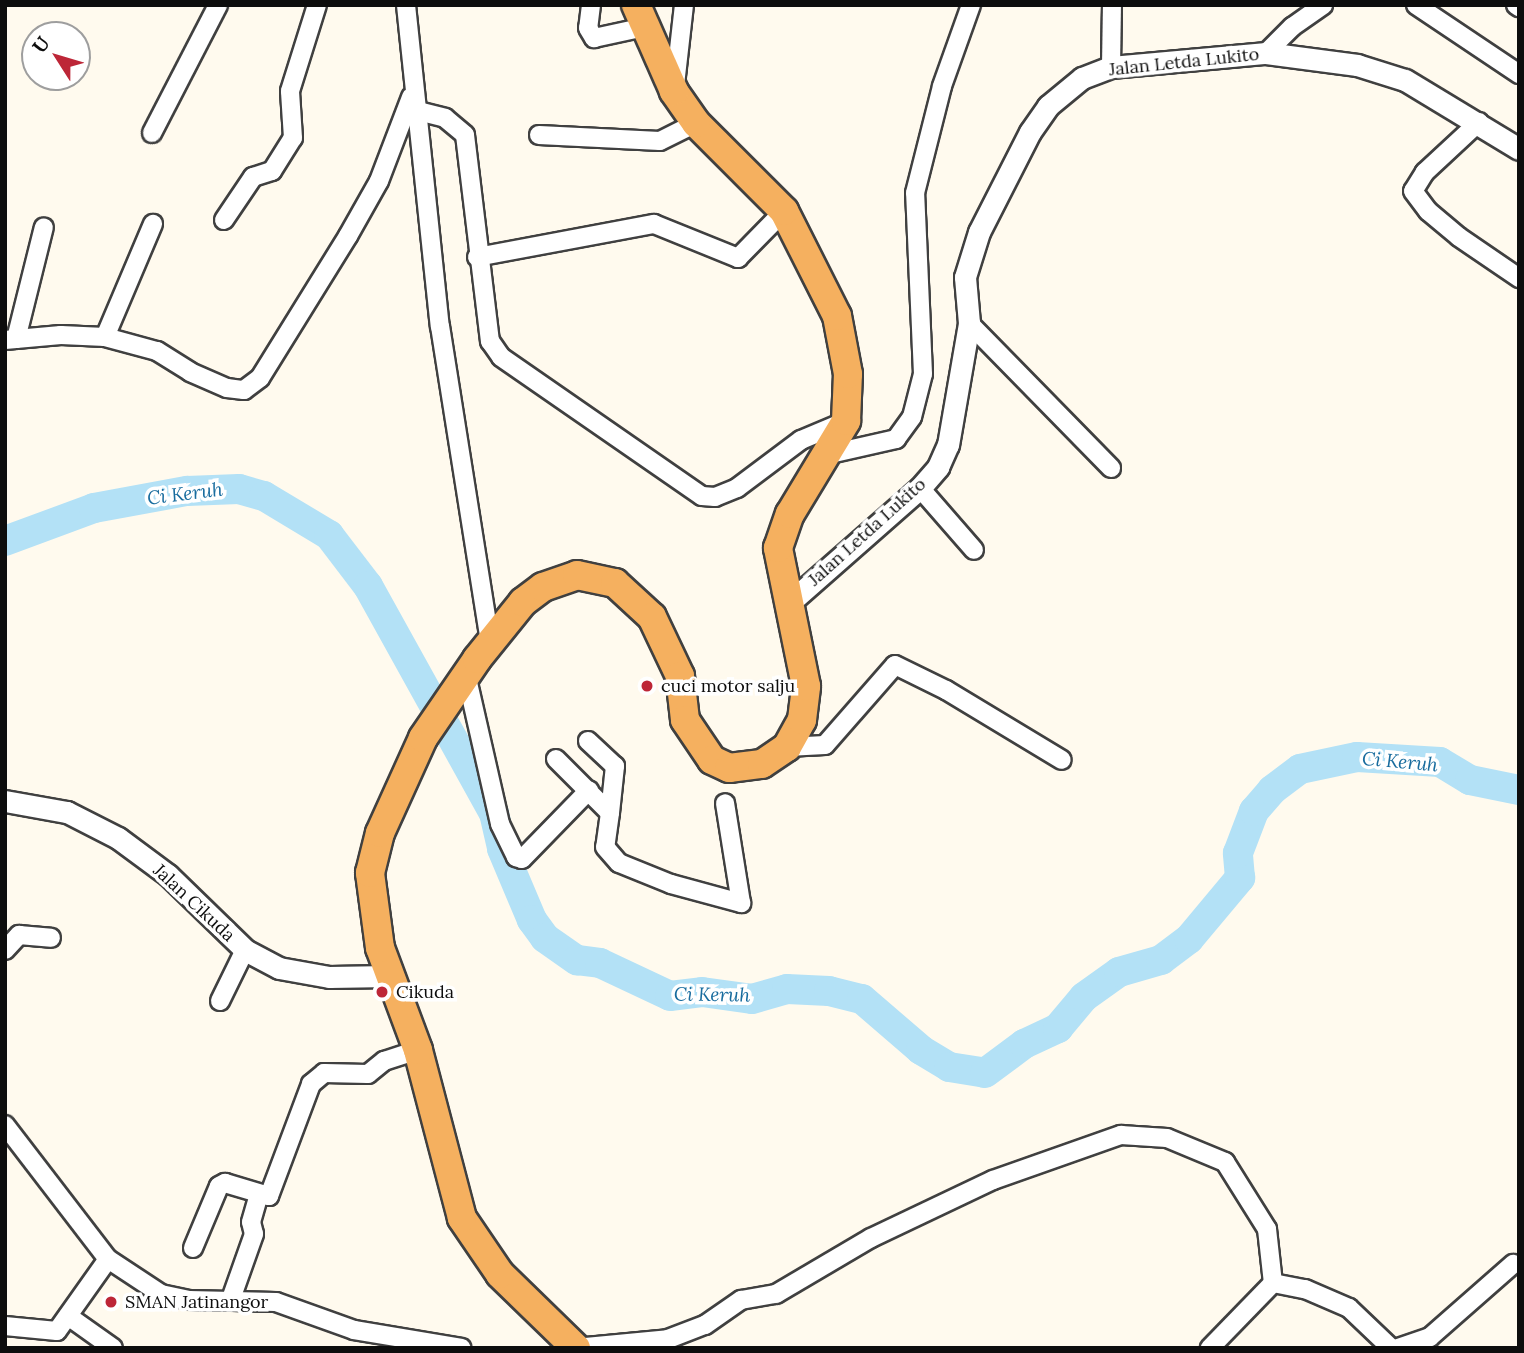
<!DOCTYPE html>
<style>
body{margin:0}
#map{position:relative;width:1524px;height:1353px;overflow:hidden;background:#fffaee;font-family:Lora,serif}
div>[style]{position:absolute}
.river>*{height:30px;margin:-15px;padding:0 15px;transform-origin:15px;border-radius:15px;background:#b3e1f6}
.roads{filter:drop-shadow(2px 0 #404040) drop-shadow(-2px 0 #404040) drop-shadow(0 2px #404040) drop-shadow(0 -2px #404040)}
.minor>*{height:18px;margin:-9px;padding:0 9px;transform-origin:9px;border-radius:9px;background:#fff}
.tertiary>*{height:21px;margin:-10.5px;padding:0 10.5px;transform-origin:10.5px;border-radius:10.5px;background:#fff}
.trunk>*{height:28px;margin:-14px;padding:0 14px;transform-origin:14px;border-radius:14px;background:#f5b05f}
.dots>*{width:19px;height:19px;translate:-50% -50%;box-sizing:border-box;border:4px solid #fff;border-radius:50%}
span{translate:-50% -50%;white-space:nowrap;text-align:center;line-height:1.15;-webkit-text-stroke:7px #fff;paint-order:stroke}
.street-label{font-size:18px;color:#0d0d0d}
.poi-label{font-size:18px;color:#0d0d0d}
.left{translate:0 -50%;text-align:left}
.water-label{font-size:19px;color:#186c9e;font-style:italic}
.frame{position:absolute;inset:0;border:7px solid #0d0d0d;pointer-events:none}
.north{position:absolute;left:21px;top:21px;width:70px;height:70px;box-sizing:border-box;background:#fff;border:2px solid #9e9e9e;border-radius:50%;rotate:307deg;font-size:19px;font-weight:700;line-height:28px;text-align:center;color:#0d0d0d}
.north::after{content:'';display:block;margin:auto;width:24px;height:32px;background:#bd2637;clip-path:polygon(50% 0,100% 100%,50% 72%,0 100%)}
</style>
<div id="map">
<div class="river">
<i style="left:5px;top:541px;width:95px;rotate:-20.3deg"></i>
<i style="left:94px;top:508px;width:95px;rotate:-10.4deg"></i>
<i style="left:187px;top:491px;width:52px;rotate:-2.2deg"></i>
<i style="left:239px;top:489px;width:26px;rotate:16deg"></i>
<i style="left:264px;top:496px;width:76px;rotate:31deg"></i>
<i style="left:329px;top:535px;width:64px;rotate:52.6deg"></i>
<i style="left:368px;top:586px;width:260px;rotate:61deg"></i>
<i style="left:494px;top:813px;width:37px;rotate:77deg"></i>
<i style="left:502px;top:849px;width:77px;rotate:67.1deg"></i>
<i style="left:532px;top:920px;width:22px;rotate:54deg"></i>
<i style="left:545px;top:938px;width:39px;rotate:35deg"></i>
<i style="left:577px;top:960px;width:23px;rotate:7deg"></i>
<i style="left:600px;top:963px;width:77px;rotate:25.2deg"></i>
<i style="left:670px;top:996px;width:32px;rotate:-7deg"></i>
<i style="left:702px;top:992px;width:50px;rotate:8deg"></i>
<i style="left:752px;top:999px;width:36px;rotate:-16deg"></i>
<i style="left:787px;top:989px;width:42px;rotate:2.7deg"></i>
<i style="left:829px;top:991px;width:34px;rotate:14deg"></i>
<i style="left:862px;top:999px;width:78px;rotate:40.8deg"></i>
<i style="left:921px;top:1050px;width:33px;rotate:31deg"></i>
<i style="left:949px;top:1067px;width:36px;rotate:9deg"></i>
<i style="left:985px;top:1073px;width:49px;rotate:-36.6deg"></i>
<i style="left:1024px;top:1044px;width:38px;rotate:-25deg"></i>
<i style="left:1058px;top:1028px;width:40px;rotate:-50deg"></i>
<i style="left:1084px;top:997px;width:43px;rotate:-35.5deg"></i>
<i style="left:1119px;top:972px;width:44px;rotate:-15.9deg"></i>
<i style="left:1161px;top:960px;width:35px;rotate:-37deg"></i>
<i style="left:1189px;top:939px;width:80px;rotate:-50.1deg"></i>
<i style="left:1240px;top:878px;width:25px;rotate:-95deg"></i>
<i style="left:1238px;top:853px;width:45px;rotate:-69.1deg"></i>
<i style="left:1254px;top:811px;width:28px;rotate:-49deg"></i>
<i style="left:1272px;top:790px;width:35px;rotate:-37deg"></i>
<i style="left:1300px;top:769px;width:58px;rotate:-11.9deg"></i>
<i style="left:1357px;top:757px;width:83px;rotate:3.4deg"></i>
<i style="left:1440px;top:762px;width:35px;rotate:31deg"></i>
<i style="left:1470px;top:780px;width:50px;rotate:11.5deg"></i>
</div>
<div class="roads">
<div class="minor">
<i style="left:406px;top:5px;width:323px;rotate:84deg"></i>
<i style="left:440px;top:326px;width:321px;rotate:81deg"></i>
<i style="left:591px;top:5px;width:23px;rotate:97deg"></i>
<i style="left:588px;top:28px;width:12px;rotate:59deg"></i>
<i style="left:594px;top:38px;width:52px;rotate:-12.2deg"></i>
<i style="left:1416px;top:5px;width:124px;rotate:33.8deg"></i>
<i style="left:1516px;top:5px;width:4px;rotate:34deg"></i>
<i style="left:1266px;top:53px;width:37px;rotate:-45deg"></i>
<i style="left:1292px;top:27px;width:38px;rotate:-35deg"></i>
<i style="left:1111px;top:67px;width:62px;rotate:-89.1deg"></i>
<i style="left:675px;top:85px;width:81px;rotate:-83.6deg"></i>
<i style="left:414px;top:110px;width:32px;rotate:14deg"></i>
<i style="left:445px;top:118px;width:26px;rotate:40deg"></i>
<i style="left:465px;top:135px;width:208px;rotate:83.1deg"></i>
<i style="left:490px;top:341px;width:19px;rotate:55deg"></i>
<i style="left:501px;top:357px;width:244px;rotate:34.7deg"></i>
<i style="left:702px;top:496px;width:13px;rotate:4deg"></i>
<i style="left:715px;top:497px;width:24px;rotate:-22deg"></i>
<i style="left:737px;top:488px;width:80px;rotate:-36.9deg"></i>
<i style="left:801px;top:440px;width:49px;rotate:-22.9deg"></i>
<i style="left:1479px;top:122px;width:74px;rotate:137.2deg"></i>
<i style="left:1425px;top:172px;width:22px;rotate:122deg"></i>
<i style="left:1413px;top:191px;width:25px;rotate:53deg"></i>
<i style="left:1428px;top:211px;width:40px;rotate:40deg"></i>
<i style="left:1459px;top:237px;width:73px;rotate:34.3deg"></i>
<i style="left:152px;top:133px;width:144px;rotate:-62.7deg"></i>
<i style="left:539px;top:135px;width:121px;rotate:2.8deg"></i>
<i style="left:660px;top:141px;width:40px;rotate:-26.6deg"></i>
<i style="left:224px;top:220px;width:52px;rotate:-56deg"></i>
<i style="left:253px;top:177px;width:20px;rotate:-18deg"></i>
<i style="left:272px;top:171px;width:39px;rotate:-58deg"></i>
<i style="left:293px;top:138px;width:47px;rotate:-93.7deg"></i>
<i style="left:290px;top:91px;width:90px;rotate:-72.6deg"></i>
<i style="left:477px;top:257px;width:180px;rotate:-10.6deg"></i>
<i style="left:654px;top:224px;width:91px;rotate:22deg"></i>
<i style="left:738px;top:258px;width:66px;rotate:-45.6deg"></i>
<i style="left:969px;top:323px;width:203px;rotate:45.6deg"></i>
<i style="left:105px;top:337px;width:123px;rotate:-67deg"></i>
<i style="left:16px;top:339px;width:115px;rotate:-76deg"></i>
<i style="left:5px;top:340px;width:56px;rotate:-5.1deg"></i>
<i style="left:61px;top:335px;width:44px;rotate:2.6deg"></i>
<i style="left:105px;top:337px;width:54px;rotate:15.1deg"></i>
<i style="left:157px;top:351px;width:39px;rotate:32deg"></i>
<i style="left:190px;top:372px;width:40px;rotate:23.4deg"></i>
<i style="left:227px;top:388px;width:17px;rotate:7deg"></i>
<i style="left:244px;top:390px;width:20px;rotate:-37deg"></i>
<i style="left:260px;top:378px;width:167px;rotate:-58.2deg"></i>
<i style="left:348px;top:236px;width:63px;rotate:-60.6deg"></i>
<i style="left:379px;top:181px;width:90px;rotate:-69.1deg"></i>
<i style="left:830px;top:454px;width:68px;rotate:-12.8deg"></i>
<i style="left:896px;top:439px;width:27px;rotate:-54deg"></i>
<i style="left:912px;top:417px;width:44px;rotate:-75.7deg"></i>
<i style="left:923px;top:374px;width:181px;rotate:-92.5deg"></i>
<i style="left:915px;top:193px;width:110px;rotate:-75.8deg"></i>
<i style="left:942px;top:86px;width:86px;rotate:-70.3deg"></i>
<i style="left:920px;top:488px;width:82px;rotate:48.9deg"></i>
<i style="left:466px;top:674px;width:154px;rotate:77.2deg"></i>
<i style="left:500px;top:824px;width:37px;rotate:64deg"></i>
<i style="left:516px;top:857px;width:6px;rotate:18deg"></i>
<i style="left:522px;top:859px;width:96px;rotate:-45.8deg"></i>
<i style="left:588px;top:741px;width:37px;rotate:43deg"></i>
<i style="left:615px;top:766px;width:47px;rotate:96.1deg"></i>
<i style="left:787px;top:747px;width:38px;rotate:-3deg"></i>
<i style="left:825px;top:745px;width:106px;rotate:-48.8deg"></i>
<i style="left:895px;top:665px;width:57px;rotate:26.1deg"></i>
<i style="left:946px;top:690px;width:135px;rotate:31.1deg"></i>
<i style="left:556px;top:759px;width:76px;rotate:45deg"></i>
<i style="left:610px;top:813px;width:34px;rotate:98deg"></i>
<i style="left:605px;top:847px;width:21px;rotate:49deg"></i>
<i style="left:619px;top:863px;width:56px;rotate:22deg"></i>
<i style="left:671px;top:884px;width:73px;rotate:15.2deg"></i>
<i style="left:741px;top:903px;width:101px;rotate:-99.1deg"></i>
<i style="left:5px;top:950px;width:21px;rotate:-47deg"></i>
<i style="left:19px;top:935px;width:32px;rotate:5deg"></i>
<i style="left:220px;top:1001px;width:57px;rotate:-63.9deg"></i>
<i style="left:5px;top:1125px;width:169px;rotate:52.5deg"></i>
<i style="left:108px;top:1259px;width:64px;rotate:33.4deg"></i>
<i style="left:161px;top:1294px;width:29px;rotate:12deg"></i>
<i style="left:189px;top:1300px;width:87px;rotate:1.3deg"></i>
<i style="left:276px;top:1302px;width:83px;rotate:19.7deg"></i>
<i style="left:354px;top:1330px;width:109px;rotate:9.5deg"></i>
<i style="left:193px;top:1248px;width:67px;rotate:-67.2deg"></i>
<i style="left:219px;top:1186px;width:7px;rotate:-27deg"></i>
<i style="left:225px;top:1183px;width:46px;rotate:16.5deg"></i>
<i style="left:269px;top:1196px;width:120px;rotate:-69.4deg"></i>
<i style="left:311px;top:1084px;width:17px;rotate:-40deg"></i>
<i style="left:324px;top:1073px;width:44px;rotate:1.3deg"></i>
<i style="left:368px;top:1074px;width:21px;rotate:-39deg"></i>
<i style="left:384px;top:1061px;width:36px;rotate:-18deg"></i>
<i style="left:1273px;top:1283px;width:33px;rotate:11deg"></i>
<i style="left:1305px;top:1289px;width:48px;rotate:23.4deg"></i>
<i style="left:1349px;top:1308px;width:58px;rotate:43.6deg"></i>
<i style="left:231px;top:1299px;width:69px;rotate:-70.5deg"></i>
<i style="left:254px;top:1234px;width:12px;rotate:-104deg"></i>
<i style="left:251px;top:1222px;width:29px;rotate:-74deg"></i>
<i style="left:68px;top:1316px;width:55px;rotate:35.4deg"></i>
<i style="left:5px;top:1326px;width:52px;rotate:5.5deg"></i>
<i style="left:57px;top:1331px;width:88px;rotate:-54.7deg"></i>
<i style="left:575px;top:1348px;width:93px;rotate:-5.5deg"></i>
<i style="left:668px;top:1339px;width:40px;rotate:-21deg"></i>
<i style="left:705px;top:1325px;width:44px;rotate:-34.8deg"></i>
<i style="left:741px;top:1300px;width:36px;rotate:-10deg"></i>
<i style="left:776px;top:1294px;width:110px;rotate:-30.5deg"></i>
<i style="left:871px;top:1238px;width:135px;rotate:-25.4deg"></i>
<i style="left:993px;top:1180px;width:136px;rotate:-19.4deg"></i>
<i style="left:1121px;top:1135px;width:46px;rotate:3.7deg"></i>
<i style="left:1167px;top:1138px;width:63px;rotate:22.5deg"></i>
<i style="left:1225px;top:1162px;width:79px;rotate:57.9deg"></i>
<i style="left:1267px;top:1229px;width:54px;rotate:83.7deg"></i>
<i style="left:1273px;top:1283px;width:91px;rotate:134.1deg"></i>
<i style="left:1398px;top:1348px;width:34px;rotate:-19deg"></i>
<i style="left:1430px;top:1337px;width:111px;rotate:-41.3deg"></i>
</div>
<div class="tertiary">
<i style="left:789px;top:603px;width:174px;rotate:-41.3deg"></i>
<i style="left:920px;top:488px;width:28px;rotate:-49deg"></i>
<i style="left:938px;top:467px;width:24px;rotate:-66deg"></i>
<i style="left:948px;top:445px;width:124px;rotate:-80.2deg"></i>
<i style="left:969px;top:323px;width:46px;rotate:-95deg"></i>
<i style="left:965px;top:277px;width:47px;rotate:-72.7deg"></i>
<i style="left:979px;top:232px;width:112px;rotate:-63deg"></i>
<i style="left:1030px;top:132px;width:32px;rotate:-55deg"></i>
<i style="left:1048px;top:106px;width:44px;rotate:-39.5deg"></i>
<i style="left:1082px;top:78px;width:31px;rotate:-21deg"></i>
<i style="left:1111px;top:67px;width:156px;rotate:-5.2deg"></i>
<i style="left:1266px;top:53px;width:92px;rotate:7.5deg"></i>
<i style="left:1357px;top:65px;width:50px;rotate:17.4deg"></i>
<i style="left:1405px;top:80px;width:133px;rotate:31.2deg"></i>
<i style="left:5px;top:801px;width:63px;rotate:10.1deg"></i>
<i style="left:67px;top:812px;width:57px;rotate:27deg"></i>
<i style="left:118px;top:838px;width:62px;rotate:36.5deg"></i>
<i style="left:168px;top:875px;width:107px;rotate:44.2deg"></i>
<i style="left:245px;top:950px;width:38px;rotate:28deg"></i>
<i style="left:279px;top:968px;width:51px;rotate:10.2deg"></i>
<i style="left:329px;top:977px;width:61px;rotate:-0.9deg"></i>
</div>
<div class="trunk">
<i style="left:576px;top:1348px;width:106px;rotate:-135.8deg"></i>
<i style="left:500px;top:1274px;width:68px;rotate:-124.2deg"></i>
<i style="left:462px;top:1218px;width:174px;rotate:-104.7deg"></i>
<i style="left:418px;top:1050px;width:109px;rotate:-110.4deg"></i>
<i style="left:380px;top:948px;width:76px;rotate:-97.6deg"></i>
<i style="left:370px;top:873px;width:41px;rotate:-76deg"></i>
<i style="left:380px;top:833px;width:104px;rotate:-65.6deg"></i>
<i style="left:423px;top:738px;width:96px;rotate:-55.6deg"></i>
<i style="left:477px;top:659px;width:73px;rotate:-51.1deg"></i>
<i style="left:523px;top:602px;width:25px;rotate:-37deg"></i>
<i style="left:543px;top:587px;width:36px;rotate:-19deg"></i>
<i style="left:577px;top:575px;width:39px;rotate:12deg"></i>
<i style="left:615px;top:583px;width:50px;rotate:42.6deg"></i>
<i style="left:652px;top:617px;width:65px;rotate:64.6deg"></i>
<i style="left:680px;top:676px;width:44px;rotate:83.5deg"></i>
<i style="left:685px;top:720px;width:48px;rotate:56deg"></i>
<i style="left:712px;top:760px;width:19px;rotate:25deg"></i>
<i style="left:729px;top:768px;width:33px;rotate:-7deg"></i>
<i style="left:762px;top:764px;width:30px;rotate:-34deg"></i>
<i style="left:787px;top:747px;width:31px;rotate:-61deg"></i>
<i style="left:802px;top:720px;width:34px;rotate:-83deg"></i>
<i style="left:806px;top:686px;width:141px;rotate:-101.5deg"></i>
<i style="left:778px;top:548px;width:36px;rotate:-71deg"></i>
<i style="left:790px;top:514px;width:109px;rotate:-58.9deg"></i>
<i style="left:846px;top:421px;width:47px;rotate:-87.6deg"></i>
<i style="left:848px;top:374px;width:59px;rotate:-100.7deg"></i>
<i style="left:837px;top:316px;width:118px;rotate:-116.8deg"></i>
<i style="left:784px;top:211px;width:124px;rotate:-135deg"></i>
<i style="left:696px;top:123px;width:39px;rotate:-125deg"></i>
<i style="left:674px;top:91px;width:94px;rotate:-113.8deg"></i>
</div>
</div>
<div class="dots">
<i style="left:647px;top:686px;background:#bd2637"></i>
<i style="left:382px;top:992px;background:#bd2637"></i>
<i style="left:111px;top:1302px;background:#bd2637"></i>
</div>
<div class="street-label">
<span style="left:1184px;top:62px;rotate:-6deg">Jalan Letda Lukito</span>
<span style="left:867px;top:532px;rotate:-42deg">Jalan Letda Lukito</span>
<span style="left:194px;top:903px;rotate:43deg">Jalan Cikuda</span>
</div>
<div class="poi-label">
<span class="left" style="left:661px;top:686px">cuci motor salju</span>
<span class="left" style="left:396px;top:992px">Cikuda</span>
<span class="left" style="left:125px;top:1302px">SMAN Jatinangor</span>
</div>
<div class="water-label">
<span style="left:185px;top:494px;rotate:-7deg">Ci Keruh</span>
<span style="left:1400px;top:762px;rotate:5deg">Ci Keruh</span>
<span style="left:712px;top:995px;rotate:1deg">Ci Keruh</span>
</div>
<div class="frame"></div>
<div class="north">U</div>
</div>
